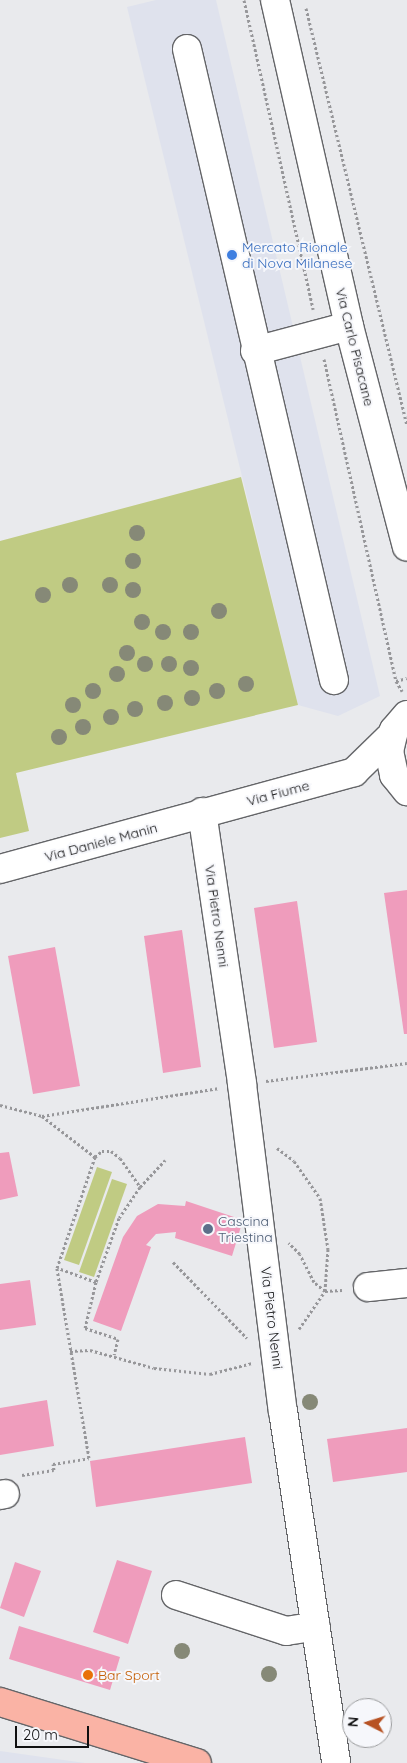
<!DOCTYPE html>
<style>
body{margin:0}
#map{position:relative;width:407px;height:1763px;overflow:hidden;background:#e9eaed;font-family:Quicksand,sans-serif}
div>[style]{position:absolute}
.built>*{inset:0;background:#dfe2ed}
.green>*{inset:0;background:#c0cb83}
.building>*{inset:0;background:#ef9cbc}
.path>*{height:3px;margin-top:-1.5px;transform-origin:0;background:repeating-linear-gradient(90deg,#97979a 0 2.5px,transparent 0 5px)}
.roads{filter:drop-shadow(1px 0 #646568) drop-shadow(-1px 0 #646568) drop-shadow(0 1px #646568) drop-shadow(0 -1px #646568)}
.minor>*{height:28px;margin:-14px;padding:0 14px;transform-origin:14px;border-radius:14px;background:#fff}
.major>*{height:28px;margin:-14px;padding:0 14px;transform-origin:14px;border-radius:14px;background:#fab3a5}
.trees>*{width:16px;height:16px;margin:-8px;border-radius:50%;background:#868977}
.dots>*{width:14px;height:14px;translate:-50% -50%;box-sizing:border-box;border:2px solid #f6f7fb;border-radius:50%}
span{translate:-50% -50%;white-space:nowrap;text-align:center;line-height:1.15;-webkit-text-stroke:4px #f6f7fb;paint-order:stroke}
.shop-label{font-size:14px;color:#366cbe}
.left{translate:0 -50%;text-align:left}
.street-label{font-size:14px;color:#101011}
.service-label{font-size:14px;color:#4e5e75}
.food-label{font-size:14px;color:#c56008}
.north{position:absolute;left:342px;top:1698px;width:50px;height:50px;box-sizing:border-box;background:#f6f7fb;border:1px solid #9a9b9d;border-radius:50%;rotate:275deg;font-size:14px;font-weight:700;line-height:20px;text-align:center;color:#101011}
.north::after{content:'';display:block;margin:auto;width:18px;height:22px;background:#b75223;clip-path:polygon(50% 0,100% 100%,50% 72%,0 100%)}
.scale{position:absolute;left:15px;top:1726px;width:74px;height:22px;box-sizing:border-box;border:2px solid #101011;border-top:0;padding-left:6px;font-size:15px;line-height:18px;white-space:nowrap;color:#101011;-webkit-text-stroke:4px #f6f7fb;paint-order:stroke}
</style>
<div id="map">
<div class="built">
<i style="clip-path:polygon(156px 0,216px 0,380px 696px,338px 716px,298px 705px,127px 7px)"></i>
<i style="clip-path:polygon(0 1751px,85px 1763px,0 1763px)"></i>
</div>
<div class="green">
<i style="clip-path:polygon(241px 477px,298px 705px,16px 773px,29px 831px,0 838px,0 541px)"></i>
<i style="clip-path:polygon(97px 1167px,112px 1172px,79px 1265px,64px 1260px)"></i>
<i style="clip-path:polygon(112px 1179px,127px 1184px,94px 1277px,79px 1272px)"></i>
</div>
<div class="building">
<i style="clip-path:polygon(407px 890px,407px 1034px,404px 1034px,384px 893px)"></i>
<i style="clip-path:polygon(297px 901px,317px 1042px,274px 1048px,254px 908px)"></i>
<i style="clip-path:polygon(182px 930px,201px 1067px,163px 1073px,144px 936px)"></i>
<i style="clip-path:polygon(55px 947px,80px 1086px,33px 1094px,8px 956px)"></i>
<i style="clip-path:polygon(9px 1152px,18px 1196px,0 1200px,0 1153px)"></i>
<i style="clip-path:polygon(186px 1201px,243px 1220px,232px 1256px,175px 1238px,176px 1232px,156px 1234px,146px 1245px,151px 1247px,121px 1331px,93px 1321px,123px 1237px,137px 1216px,158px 1204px,185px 1206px)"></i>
<i style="clip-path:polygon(30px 1280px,36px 1325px,0 1330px,0 1284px)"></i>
<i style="clip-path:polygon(47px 1400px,54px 1446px,0 1455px,0 1408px)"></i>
<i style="clip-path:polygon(407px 1428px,407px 1472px,333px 1482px,327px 1439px)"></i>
<i style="clip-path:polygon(245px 1437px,252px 1483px,96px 1507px,90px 1461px)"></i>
<i style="clip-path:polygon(117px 1560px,152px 1571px,128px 1644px,93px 1632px)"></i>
<i style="clip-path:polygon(15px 1562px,41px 1571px,24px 1617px,0 1608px)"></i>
<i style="clip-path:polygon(19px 1626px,120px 1657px,110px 1690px,9px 1659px)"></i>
</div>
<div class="path">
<i style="left:244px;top:0;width:317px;rotate:77.4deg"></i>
<i style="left:306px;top:8px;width:429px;rotate:76.4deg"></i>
<i style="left:324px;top:359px;width:330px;rotate:77.4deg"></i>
<i style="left:396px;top:681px;width:12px;rotate:59deg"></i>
<i style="left:396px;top:681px;width:11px;rotate:-15deg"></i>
<i style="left:266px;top:1081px;width:142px;rotate:-7.3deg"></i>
<i style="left:0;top:1105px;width:43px;rotate:14.7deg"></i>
<i style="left:42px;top:1116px;width:67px;rotate:37.7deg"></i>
<i style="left:95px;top:1157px;width:9px;rotate:-41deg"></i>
<i style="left:102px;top:1151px;width:9px"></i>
<i style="left:111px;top:1151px;width:11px;rotate:38deg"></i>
<i style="left:120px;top:1158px;width:35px;rotate:55deg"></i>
<i style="left:140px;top:1187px;width:37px;rotate:124deg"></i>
<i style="left:119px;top:1218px;width:68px;rotate:109.8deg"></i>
<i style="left:96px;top:1282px;width:40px;rotate:-159.8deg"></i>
<i style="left:42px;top:1116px;width:178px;rotate:-9deg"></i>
<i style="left:277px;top:1148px;width:21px;rotate:37deg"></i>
<i style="left:294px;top:1161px;width:45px;rotate:54.9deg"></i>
<i style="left:320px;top:1198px;width:52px;rotate:81.1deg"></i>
<i style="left:328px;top:1249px;width:42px;rotate:94.1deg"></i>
<i style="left:325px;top:1291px;width:14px;rotate:-141deg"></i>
<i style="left:314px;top:1282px;width:31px;rotate:-117deg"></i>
<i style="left:300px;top:1254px;width:16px;rotate:-135deg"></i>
<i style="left:140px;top:1187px;width:37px;rotate:-47deg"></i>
<i style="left:173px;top:1262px;width:106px;rotate:45.8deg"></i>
<i style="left:96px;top:1282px;width:47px;rotate:103.4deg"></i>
<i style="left:85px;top:1328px;width:35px;rotate:18deg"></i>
<i style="left:118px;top:1339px;width:16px;rotate:104deg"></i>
<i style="left:299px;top:1329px;width:46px;rotate:-55.6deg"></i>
<i style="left:325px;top:1291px;width:17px;rotate:-3deg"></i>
<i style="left:70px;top:1351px;width:20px;rotate:-3deg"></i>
<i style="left:90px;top:1350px;width:66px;rotate:15.7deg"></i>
<i style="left:154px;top:1368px;width:56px;rotate:6.1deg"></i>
<i style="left:210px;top:1374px;width:43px;rotate:-14.7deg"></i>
<i style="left:22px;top:1475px;width:32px;rotate:-9deg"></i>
<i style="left:54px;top:1470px;width:6px;rotate:-99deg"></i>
<i style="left:53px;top:1464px;width:36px;rotate:-9deg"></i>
<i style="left:89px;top:1458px;width:193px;rotate:-99.6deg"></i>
<i style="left:57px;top:1268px;width:117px;rotate:-71.1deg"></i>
</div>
<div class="roads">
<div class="minor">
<i style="left:275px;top:0;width:334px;rotate:77.2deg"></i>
<i style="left:349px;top:326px;width:228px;rotate:75.3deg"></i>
<i style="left:187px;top:49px;width:648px;rotate:76.89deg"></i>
<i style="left:255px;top:351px;width:97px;rotate:-14.9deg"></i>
<i style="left:407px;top:715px;width:20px;rotate:131deg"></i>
<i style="left:394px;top:730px;width:22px;rotate:103deg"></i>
<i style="left:389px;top:751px;width:25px;rotate:78deg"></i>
<i style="left:394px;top:775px;width:21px;rotate:51deg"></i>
<i style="left:202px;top:812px;width:275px;rotate:81.6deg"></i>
<i style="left:242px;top:1084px;width:330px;rotate:82.9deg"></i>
<i style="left:283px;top:1411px;width:356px;rotate:81.4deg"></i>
<i style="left:0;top:869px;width:367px;rotate:-15.3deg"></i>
<i style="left:354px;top:772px;width:54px;rotate:-44.3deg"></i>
<i style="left:368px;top:1287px;width:39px;rotate:-6deg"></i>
<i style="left:0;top:1495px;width:5px;rotate:-11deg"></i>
<i style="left:176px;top:1595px;width:116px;rotate:18.1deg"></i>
<i style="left:286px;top:1631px;width:30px;rotate:-9deg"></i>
</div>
<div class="major">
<i style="left:0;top:1702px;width:206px;rotate:17.2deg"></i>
</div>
</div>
<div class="trees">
<i style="left:137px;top:533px"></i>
<i style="left:133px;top:561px"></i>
<i style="left:70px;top:585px"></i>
<i style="left:110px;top:585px"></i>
<i style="left:133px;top:590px"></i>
<i style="left:43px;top:595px"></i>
<i style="left:219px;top:611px"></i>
<i style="left:142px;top:622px"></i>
<i style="left:163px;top:632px"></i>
<i style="left:191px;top:632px"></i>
<i style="left:127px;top:653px"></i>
<i style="left:145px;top:664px"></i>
<i style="left:169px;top:664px"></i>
<i style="left:191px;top:668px"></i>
<i style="left:117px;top:674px"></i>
<i style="left:246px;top:684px"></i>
<i style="left:93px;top:691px"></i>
<i style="left:217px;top:691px"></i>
<i style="left:192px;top:698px"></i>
<i style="left:165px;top:703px"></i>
<i style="left:73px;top:705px"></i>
<i style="left:135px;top:709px"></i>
<i style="left:111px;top:717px"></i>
<i style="left:83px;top:727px"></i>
<i style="left:59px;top:737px"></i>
<i style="left:310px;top:1402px"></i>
<i style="left:182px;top:1651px"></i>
<i style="left:269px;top:1674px"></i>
</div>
<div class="dots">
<i style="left:232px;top:255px;background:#3f7fe0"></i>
<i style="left:208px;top:1229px;background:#5c6f8a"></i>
<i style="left:88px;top:1675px;background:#e8710a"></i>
</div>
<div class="shop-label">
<span class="left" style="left:242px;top:255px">Mercato Rionale<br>di Nova Milanese</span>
</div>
<div class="street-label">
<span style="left:355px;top:347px;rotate:76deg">Via Carlo Pisacane</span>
<span style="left:278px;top:793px;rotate:-15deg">Via Fiume</span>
<span style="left:101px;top:842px;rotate:-15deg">Via Daniele Manin</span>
<span style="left:217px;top:916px;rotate:82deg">Via Pietro Nenni</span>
<span style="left:272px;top:1318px;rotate:83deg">Via Pietro Nenni</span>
</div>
<div class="service-label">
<span class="left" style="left:218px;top:1229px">Cascina<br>Triestina</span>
</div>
<div class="food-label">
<span class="left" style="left:98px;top:1675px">Bar Sport</span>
</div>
<div class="north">N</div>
<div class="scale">20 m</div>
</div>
